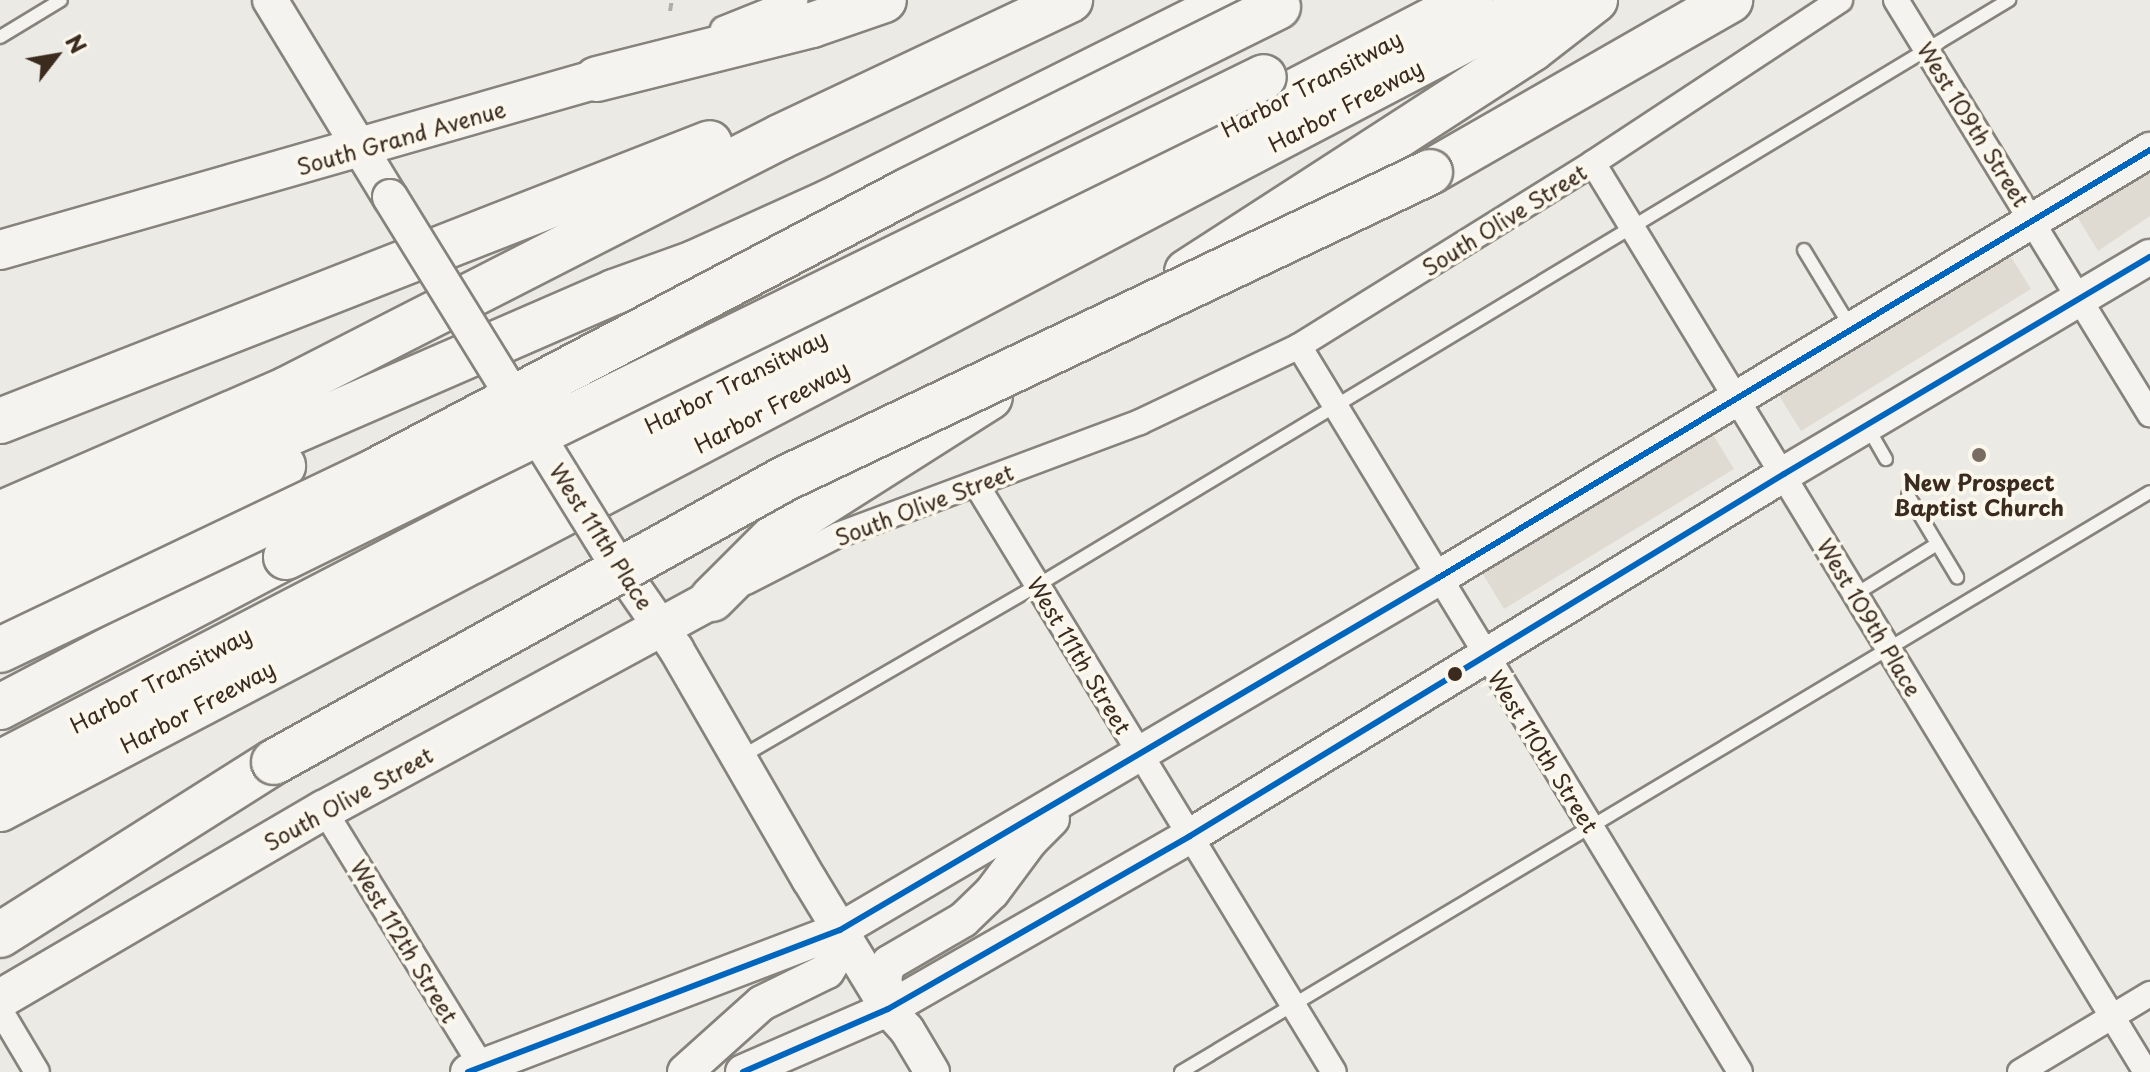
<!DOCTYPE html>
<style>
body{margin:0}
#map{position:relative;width:2150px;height:1072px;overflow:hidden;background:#eceae4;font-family:"Playpen Sans",sans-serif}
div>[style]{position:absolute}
.green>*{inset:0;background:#dfdbd2}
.path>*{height:4px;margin-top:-2px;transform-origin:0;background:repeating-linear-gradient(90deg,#b1aeaa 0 8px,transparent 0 14px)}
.roads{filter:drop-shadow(2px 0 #86827c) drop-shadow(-2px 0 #86827c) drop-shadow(0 2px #86827c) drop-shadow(0 -2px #86827c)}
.lane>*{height:12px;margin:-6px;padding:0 6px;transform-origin:6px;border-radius:6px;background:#f4f3ef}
.street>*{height:24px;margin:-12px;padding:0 12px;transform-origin:12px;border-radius:12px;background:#f4f3ef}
.secondary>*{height:34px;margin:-17px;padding:0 17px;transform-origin:17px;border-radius:17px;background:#f4f3ef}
.primary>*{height:38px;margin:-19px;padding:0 19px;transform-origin:19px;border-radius:19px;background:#f4f3ef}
.highway>*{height:44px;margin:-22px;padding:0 22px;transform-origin:22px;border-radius:22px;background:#f4f3ef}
.bridges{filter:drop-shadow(2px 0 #86827c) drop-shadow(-2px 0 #86827c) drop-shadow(0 2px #86827c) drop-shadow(0 -2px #86827c)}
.secondary-bridge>*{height:34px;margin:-17px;padding:0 17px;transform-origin:17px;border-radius:17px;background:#f4f3ef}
.highway-bridge>*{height:44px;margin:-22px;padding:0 22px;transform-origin:22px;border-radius:22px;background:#f4f3ef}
.bus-1>*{height:6px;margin:-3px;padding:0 3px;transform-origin:3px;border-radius:3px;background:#0065bd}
.dots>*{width:22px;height:22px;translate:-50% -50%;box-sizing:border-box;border:4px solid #fbf7ec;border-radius:50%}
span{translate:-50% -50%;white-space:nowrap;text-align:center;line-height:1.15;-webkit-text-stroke:8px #fbf7ec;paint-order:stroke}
.street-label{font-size:22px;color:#3b2a1e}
.poi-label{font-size:22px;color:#3b2a1e;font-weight:700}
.north{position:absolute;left:16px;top:16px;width:80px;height:80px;-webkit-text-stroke:6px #fbf7ec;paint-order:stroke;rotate:59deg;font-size:22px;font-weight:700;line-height:32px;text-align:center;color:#3b2a1e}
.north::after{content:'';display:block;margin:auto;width:28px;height:36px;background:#3b2a1e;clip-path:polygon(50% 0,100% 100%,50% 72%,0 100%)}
</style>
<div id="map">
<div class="green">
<i style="clip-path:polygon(2150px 164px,2150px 216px,2098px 251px,2073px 210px)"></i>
<i style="clip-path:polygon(2008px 252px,2031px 289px,1801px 431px,1778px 394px)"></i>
<i style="clip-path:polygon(1711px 431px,1734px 469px,1504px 609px,1481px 571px)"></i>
</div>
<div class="path">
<i style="left:670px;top:11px;width:11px;rotate:-80deg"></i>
</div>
<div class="roads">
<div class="lane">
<i style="left:0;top:37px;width:71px;rotate:-31.2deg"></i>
<i style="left:1804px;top:250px;width:89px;rotate:58.8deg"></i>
<i style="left:1868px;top:428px;width:36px;rotate:60deg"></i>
<i style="left:1908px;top:495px;width:96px;rotate:59.1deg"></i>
<i style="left:1856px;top:594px;width:95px;rotate:-31.7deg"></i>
<i style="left:741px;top:757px;width:343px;rotate:-30.1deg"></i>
<i style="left:1038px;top:585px;width:1134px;rotate:-31.07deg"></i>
<i style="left:1181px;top:1072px;width:1129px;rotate:-30.9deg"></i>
</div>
<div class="street">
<i style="left:1896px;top:0;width:486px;rotate:58.5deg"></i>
<i style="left:723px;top:29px;width:78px;rotate:-21.9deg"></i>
<i style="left:1593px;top:163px;width:1064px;rotate:58.69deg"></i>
<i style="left:1299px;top:346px;width:849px;rotate:58.72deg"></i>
<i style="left:976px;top:484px;width:688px;rotate:58.67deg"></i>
<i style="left:746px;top:582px;width:103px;rotate:-27.1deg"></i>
<i style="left:838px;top:535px;width:322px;rotate:-20.5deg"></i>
<i style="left:1140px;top:422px;width:176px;rotate:-25.5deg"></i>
<i style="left:1299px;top:346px;width:346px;rotate:-31.9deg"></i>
<i style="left:1593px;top:163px;width:296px;rotate:-33.4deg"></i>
<i style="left:324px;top:810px;width:308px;rotate:58.4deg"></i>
<i style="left:0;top:1010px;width:72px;rotate:59.2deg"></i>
<i style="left:2020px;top:1072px;width:152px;rotate:-31deg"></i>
</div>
<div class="secondary">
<i style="left:270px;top:0;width:231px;rotate:58.7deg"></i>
<i style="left:613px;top:558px;width:111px;rotate:55.3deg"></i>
<i style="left:676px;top:649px;width:266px;rotate:60deg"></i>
<i style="left:809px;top:879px;width:152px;rotate:58.7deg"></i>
<i style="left:888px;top:1009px;width:28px;rotate:48deg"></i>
<i style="left:907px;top:1030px;width:49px;rotate:59.2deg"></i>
<i style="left:888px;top:1008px;width:32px;rotate:-97deg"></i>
<i style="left:884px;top:976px;width:14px;rotate:-69deg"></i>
<i style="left:889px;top:963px;width:86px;rotate:-30.2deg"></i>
<i style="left:963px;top:920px;width:40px;rotate:-44deg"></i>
<i style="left:992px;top:892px;width:64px;rotate:-53.3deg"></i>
<i style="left:1030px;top:841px;width:31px;rotate:-45deg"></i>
<i style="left:468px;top:1072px;width:398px;rotate:-20.9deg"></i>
<i style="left:840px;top:930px;width:694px;rotate:-30.48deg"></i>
<i style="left:1438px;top:578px;width:831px;rotate:-31.01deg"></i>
<i style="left:685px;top:1072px;width:103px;rotate:-41.9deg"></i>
<i style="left:762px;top:1003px;width:72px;rotate:-26.2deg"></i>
<i style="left:827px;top:971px;width:17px;rotate:-59deg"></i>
<i style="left:836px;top:956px;width:26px;rotate:-81deg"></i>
<i style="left:743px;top:1072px;width:158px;rotate:-23.5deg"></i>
<i style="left:888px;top:1009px;width:348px;rotate:-29.8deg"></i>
<i style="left:1190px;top:836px;width:696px;rotate:-31.36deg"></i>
<i style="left:1784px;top:474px;width:425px;rotate:-30.7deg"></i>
</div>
<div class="primary">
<i style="left:0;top:250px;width:621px;rotate:-15.98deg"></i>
<i style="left:0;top:999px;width:375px;rotate:-30.3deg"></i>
<i style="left:324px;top:810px;width:442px;rotate:-28.5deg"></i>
</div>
<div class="highway">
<i style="left:597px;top:79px;width:222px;rotate:-14.1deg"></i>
<i style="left:812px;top:25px;width:76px;rotate:-19.1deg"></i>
<i style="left:1430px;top:172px;width:346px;rotate:-29.8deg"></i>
<i style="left:1187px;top:272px;width:411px;rotate:-32.9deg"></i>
<i style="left:1532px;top:49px;width:80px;rotate:-37.9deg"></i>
<i style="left:0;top:421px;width:762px;rotate:-21.38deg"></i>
<i style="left:0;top:514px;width:313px;rotate:-23.5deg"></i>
<i style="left:287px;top:389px;width:554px;rotate:-27.07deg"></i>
<i style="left:780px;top:137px;width:321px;rotate:-25.3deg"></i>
<i style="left:0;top:559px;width:670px;rotate:-23.5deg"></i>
<i style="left:614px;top:292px;width:85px;rotate:-19.9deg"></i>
<i style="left:694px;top:263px;width:150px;rotate:-24.3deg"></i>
<i style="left:831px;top:201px;width:451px;rotate:-26.5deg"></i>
<i style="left:712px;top:599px;width:99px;rotate:-45deg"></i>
<i style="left:782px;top:529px;width:246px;rotate:-32.4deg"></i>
<i style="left:0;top:604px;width:315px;rotate:-26deg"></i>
<i style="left:0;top:707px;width:323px;rotate:-27.7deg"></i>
<i style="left:0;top:763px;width:1657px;rotate:-27.42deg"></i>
<i style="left:0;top:809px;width:1740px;rotate:-27.7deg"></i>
<i style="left:0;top:935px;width:324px;rotate:-32.3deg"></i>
</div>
</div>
<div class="bridges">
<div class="secondary-bridge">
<i style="left:390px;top:197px;width:424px;rotate:58.3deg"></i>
</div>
<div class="highway-bridge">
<i style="left:286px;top:557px;width:1089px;rotate:-26.14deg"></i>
<i style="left:0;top:650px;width:418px;rotate:-25.5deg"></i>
<i style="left:377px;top:470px;width:601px;rotate:-27.76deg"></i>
<i style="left:909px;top:190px;width:412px;rotate:-26.4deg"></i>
<i style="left:274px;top:762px;width:585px;rotate:-29.02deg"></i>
<i style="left:786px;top:478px;width:713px;rotate:-25.41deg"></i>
</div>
</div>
<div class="bus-1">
<i style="left:468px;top:1072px;width:398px;rotate:-20.9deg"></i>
<i style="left:840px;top:930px;width:694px;rotate:-30.48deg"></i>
<i style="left:1438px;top:578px;width:831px;rotate:-31.01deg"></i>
<i style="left:743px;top:1072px;width:158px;rotate:-23.5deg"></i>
<i style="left:888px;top:1009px;width:348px;rotate:-29.8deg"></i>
<i style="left:1190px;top:836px;width:696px;rotate:-31.36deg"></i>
<i style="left:1784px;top:474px;width:425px;rotate:-30.7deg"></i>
</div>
<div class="dots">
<i style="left:1979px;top:455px;background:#796d63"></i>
<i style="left:1455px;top:674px;background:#3b2a1e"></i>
</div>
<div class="street-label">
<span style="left:1311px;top:83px;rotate:-28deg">Harbor Transitway</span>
<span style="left:1345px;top:105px;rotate:-28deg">Harbor Freeway</span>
<span style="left:1974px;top:124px;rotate:58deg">West 109th Street</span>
<span style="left:401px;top:137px;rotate:-16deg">South Grand Avenue</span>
<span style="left:1504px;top:219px;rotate:-32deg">South Olive Street</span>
<span style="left:735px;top:381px;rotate:-27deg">Harbor Transitway</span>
<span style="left:771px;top:406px;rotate:-28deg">Harbor Freeway</span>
<span style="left:924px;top:504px;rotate:-21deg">South Olive Street</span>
<span style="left:602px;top:536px;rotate:57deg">West 111th Place</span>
<span style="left:1870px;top:617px;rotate:59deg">West 109th Place</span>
<span style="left:1080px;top:655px;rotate:59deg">West 111th Street</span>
<span style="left:160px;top:679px;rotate:-28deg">Harbor Transitway</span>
<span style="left:197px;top:706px;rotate:-28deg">Harbor Freeway</span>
<span style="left:1544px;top:751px;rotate:58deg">West 110th Street</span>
<span style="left:348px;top:798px;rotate:-29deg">South Olive Street</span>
<span style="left:405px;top:941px;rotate:59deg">West 112th Street</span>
</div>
<div class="poi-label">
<span style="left:1979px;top:494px">New Prospect<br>Baptist Church</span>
</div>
<div class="north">N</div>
</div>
